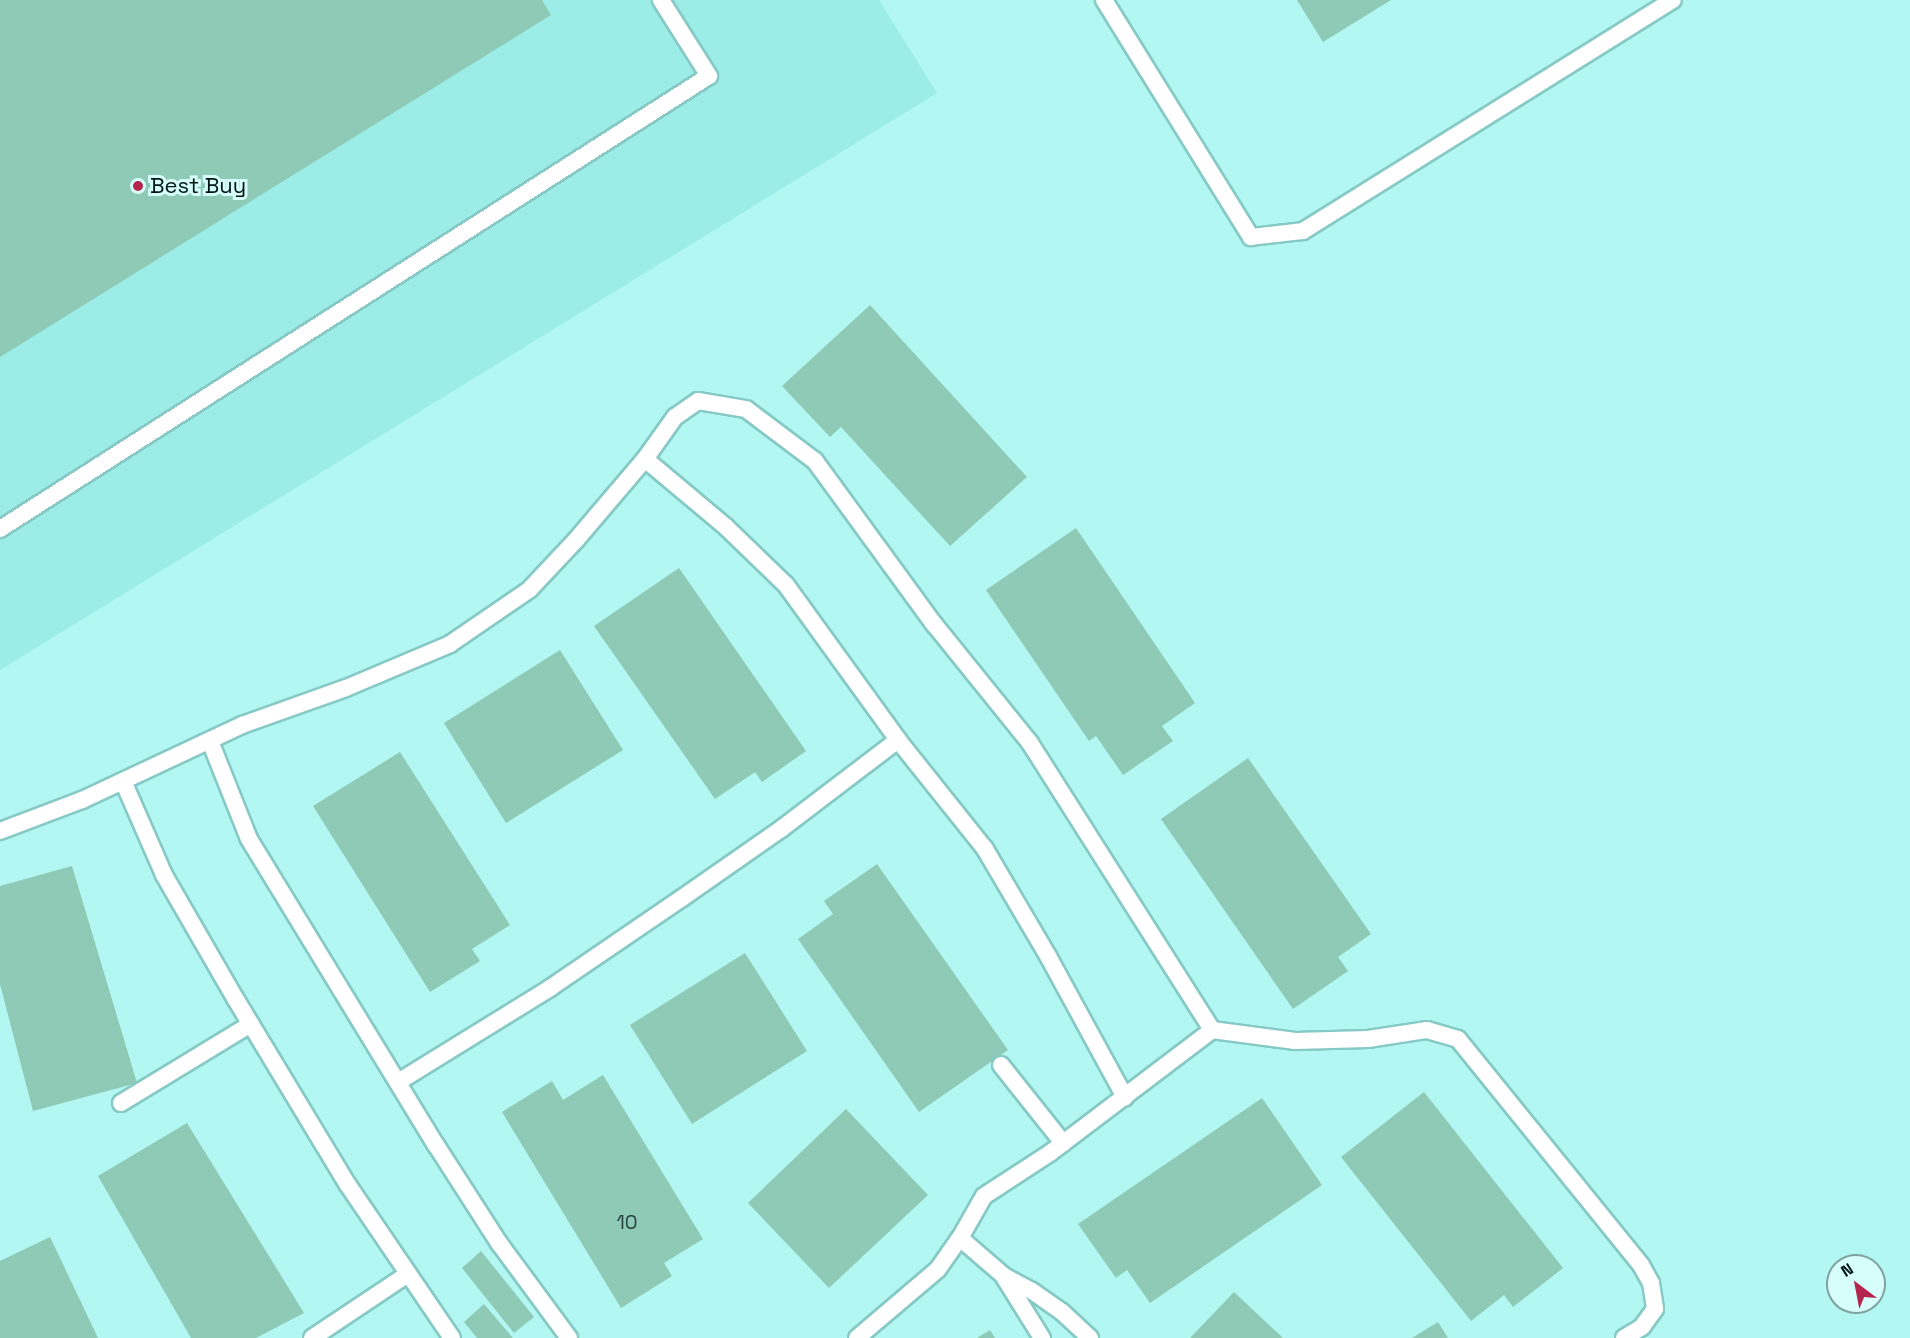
<!DOCTYPE html>
<style>
body{margin:0}
#map{position:relative;width:1910px;height:1338px;overflow:hidden;background:#b2f7f2;font-family:"Space Grotesk",sans-serif}
div>[style]{position:absolute}
.built>*{inset:0;background:#9cede8}
.building>*{inset:0;background:#8ecab5}
.roads{filter:drop-shadow(2px 0 #86c9c5) drop-shadow(-2px 0 #86c9c5) drop-shadow(0 2px #86c9c5) drop-shadow(0 -2px #86c9c5)}
.lane>*{height:16px;margin:-8px;padding:0 8px;transform-origin:8px;border-radius:8px;background:#fff}
.dots>*{width:16px;height:16px;translate:-50% -50%;box-sizing:border-box;border:3px solid #d6fefb;border-radius:50%}
span{translate:-50% -50%;white-space:nowrap;text-align:center;line-height:1.15;-webkit-text-stroke:6px #d6fefb;paint-order:stroke}
.number-label{font-size:20px;color:#24433d}
.number-label span{-webkit-text-stroke-width:0}
.poi-label{font-size:22px;color:#001615}
.left{translate:0 -50%;text-align:left}
.north{position:absolute;left:1826px;top:1254px;width:60px;height:60px;box-sizing:border-box;background:#d6fefb;border:2px solid #80a19f;border-radius:50%;rotate:328deg;font-size:16px;font-weight:700;line-height:24px;text-align:center;color:#001615}
.north::after{content:'';display:block;margin:auto;width:21px;height:27px;background:#b5244d;clip-path:polygon(50% 0,100% 100%,50% 72%,0 100%)}
</style>
<div id="map">
<div class="built">
<i style="clip-path:polygon(0 0,879px 0,937px 93px,0 670px)"></i>
</div>
<div class="building">
<i style="clip-path:polygon(0 0,542px 0,551px 15px,0 357px)"></i>
<i style="clip-path:polygon(1297px 0,1391px 0,1323px 42px)"></i>
<i style="clip-path:polygon(870px 305px,1027px 477px,950px 546px,841px 427px,830px 437px,782px 386px)"></i>
<i style="clip-path:polygon(1076px 528px,1195px 703px,1162px 726px,1173px 741px,1123px 775px,1096px 736px,1089px 741px,986px 590px)"></i>
<i style="clip-path:polygon(679px 568px,806px 751px,762px 782px,755px 772px,715px 799px,594px 626px)"></i>
<i style="clip-path:polygon(560px 650px,623px 750px,506px 823px,444px 723px)"></i>
<i style="clip-path:polygon(400px 752px,510px 925px,472px 949px,480px 961px,430px 992px,313px 806px)"></i>
<i style="clip-path:polygon(1248px 758px,1371px 934px,1338px 957px,1348px 971px,1293px 1009px,1161px 819px)"></i>
<i style="clip-path:polygon(877px 864px,1008px 1050px,919px 1112px,798px 939px,833px 914px,824px 901px)"></i>
<i style="clip-path:polygon(72px 866px,137px 1083px,33px 1111px,0 984px,0 886px)"></i>
<i style="clip-path:polygon(745px 953px,807px 1051px,692px 1124px,630px 1025px)"></i>
<i style="clip-path:polygon(603px 1075px,703px 1239px,664px 1263px,672px 1276px,621px 1308px,502px 1112px,552px 1081px,563px 1100px)"></i>
<i style="clip-path:polygon(1424px 1092px,1563px 1268px,1513px 1307px,1504px 1295px,1471px 1321px,1341px 1157px)"></i>
<i style="clip-path:polygon(1262px 1098px,1322px 1185px,1150px 1303px,1127px 1270px,1116px 1278px,1078px 1224px)"></i>
<i style="clip-path:polygon(846px 1109px,928px 1195px,829px 1288px,748px 1203px)"></i>
<i style="clip-path:polygon(187px 1123px,304px 1313px,256px 1338px,191px 1338px,98px 1176px)"></i>
<i style="clip-path:polygon(50px 1237px,98px 1338px,0 1338px,0 1261px)"></i>
<i style="clip-path:polygon(481px 1251px,534px 1317px,514px 1333px,462px 1268px)"></i>
<i style="clip-path:polygon(1234px 1292px,1283px 1338px,1190px 1338px)"></i>
<i style="clip-path:polygon(484px 1304px,513px 1338px,477px 1338px,464px 1322px)"></i>
<i style="clip-path:polygon(1438px 1322px,1448px 1338px,1412px 1338px)"></i>
<i style="clip-path:polygon(990px 1330px,995px 1338px,977px 1338px)"></i>
</div>
<div class="roads">
<div class="lane">
<i style="left:1104px;top:0;width:279px;rotate:58.2deg"></i>
<i style="left:1251px;top:237px;width:52px;rotate:-6.6deg"></i>
<i style="left:1303px;top:231px;width:436px;rotate:-32deg"></i>
<i style="left:645px;top:459px;width:106px;rotate:40deg"></i>
<i style="left:726px;top:527px;width:83px;rotate:44deg"></i>
<i style="left:786px;top:585px;width:191px;rotate:54.1deg"></i>
<i style="left:898px;top:740px;width:139px;rotate:51.4deg"></i>
<i style="left:985px;top:849px;width:124px;rotate:59.5deg"></i>
<i style="left:1048px;top:956px;width:161px;rotate:61.4deg"></i>
<i style="left:0;top:529px;width:841px;rotate:-32.58deg"></i>
<i style="left:709px;top:76px;width:90px;rotate:-122.3deg"></i>
<i style="left:210px;top:741px;width:105px;rotate:68.3deg"></i>
<i style="left:249px;top:839px;width:359px;rotate:58.6deg"></i>
<i style="left:436px;top:1145px;width:117px;rotate:57.3deg"></i>
<i style="left:499px;top:1243px;width:118px;rotate:53.6deg"></i>
<i style="left:123px;top:781px;width:103px;rotate:66.4deg"></i>
<i style="left:164px;top:875px;width:142px;rotate:60deg"></i>
<i style="left:235px;top:998px;width:218px;rotate:58.9deg"></i>
<i style="left:348px;top:1185px;width:185px;rotate:55.8deg"></i>
<i style="left:0;top:831px;width:88px;rotate:-20.7deg"></i>
<i style="left:82px;top:800px;width:177px;rotate:-25.1deg"></i>
<i style="left:242px;top:725px;width:110px;rotate:-19.6deg"></i>
<i style="left:346px;top:688px;width:113px;rotate:-22.9deg"></i>
<i style="left:450px;top:644px;width:96px;rotate:-34.4deg"></i>
<i style="left:529px;top:590px;width:69px;rotate:-46.8deg"></i>
<i style="left:576px;top:540px;width:106px;rotate:-49.6deg"></i>
<i style="left:645px;top:459px;width:52px;rotate:-54.5deg"></i>
<i style="left:675px;top:417px;width:28px;rotate:-35deg"></i>
<i style="left:698px;top:401px;width:49px;rotate:9.5deg"></i>
<i style="left:746px;top:409px;width:86px;rotate:37deg"></i>
<i style="left:815px;top:461px;width:202px;rotate:53.9deg"></i>
<i style="left:934px;top:624px;width:153px;rotate:51.1deg"></i>
<i style="left:1030px;top:743px;width:340px;rotate:57.6deg"></i>
<i style="left:1001px;top:1065px;width:100px;rotate:51.5deg"></i>
<i style="left:398px;top:1082px;width:179px;rotate:-31.7deg"></i>
<i style="left:550px;top:988px;width:160px;rotate:-34.3deg"></i>
<i style="left:682px;top:898px;width:121px;rotate:-34.9deg"></i>
<i style="left:781px;top:829px;width:147px;rotate:-37.3deg"></i>
<i style="left:121px;top:1103px;width:152px;rotate:-31.3deg"></i>
<i style="left:1004px;top:1277px;width:72px;rotate:58.1deg"></i>
<i style="left:312px;top:1338px;width:115px;rotate:-33.7deg"></i>
<i style="left:857px;top:1338px;width:106px;rotate:-40.4deg"></i>
<i style="left:938px;top:1269px;width:38px;rotate:-55deg"></i>
<i style="left:1090px;top:1338px;width:38px;rotate:-137deg"></i>
<i style="left:1062px;top:1312px;width:37px;rotate:-145deg"></i>
<i style="left:1032px;top:1291px;width:32px;rotate:-152deg"></i>
<i style="left:1004px;top:1276px;width:58px;rotate:-139.2deg"></i>
<i style="left:960px;top:1238px;width:48px;rotate:-60.3deg"></i>
<i style="left:984px;top:1196px;width:79px;rotate:-33.1deg"></i>
<i style="left:1050px;top:1153px;width:203px;rotate:-37.2deg"></i>
<i style="left:1212px;top:1030px;width:84px;rotate:7.5deg"></i>
<i style="left:1295px;top:1041px;width:73px;rotate:-1.6deg"></i>
<i style="left:1368px;top:1039px;width:60px;rotate:-8.7deg"></i>
<i style="left:1427px;top:1030px;width:32px;rotate:16deg"></i>
<i style="left:1458px;top:1039px;width:291px;rotate:51deg"></i>
<i style="left:1641px;top:1265px;width:21px;rotate:61deg"></i>
<i style="left:1651px;top:1283px;width:26px;rotate:81deg"></i>
<i style="left:1655px;top:1309px;width:22px;rotate:126deg"></i>
<i style="left:1642px;top:1327px;width:21px;rotate:149deg"></i>
</div>
</div>
<div class="dots">
<i style="left:138px;top:186px;background:#b5244d"></i>
</div>
<div class="number-label">
<span style="left:627px;top:1222px">10</span>
</div>
<div class="poi-label">
<span class="left" style="left:150px;top:186px">Best Buy</span>
</div>
<div class="north">N</div>
</div>
